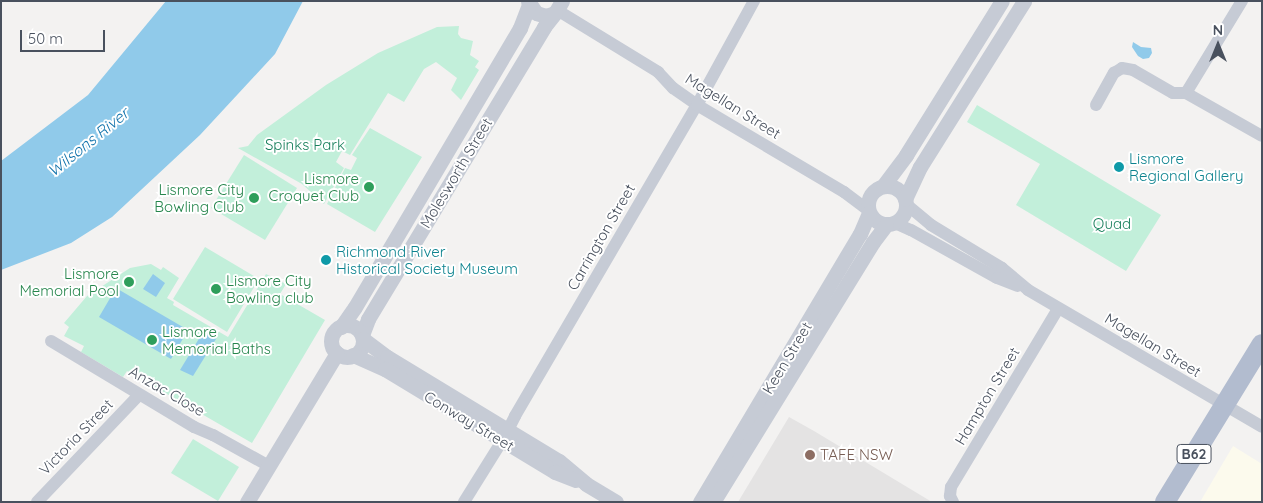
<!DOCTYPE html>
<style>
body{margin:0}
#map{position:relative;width:1263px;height:503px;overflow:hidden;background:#f3f2f1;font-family:Quicksand,sans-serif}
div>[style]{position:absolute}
.commercial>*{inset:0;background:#fcfaed}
.education>*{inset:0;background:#e4e3e3}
.green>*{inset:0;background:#c2efda}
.water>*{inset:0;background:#90caea}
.minor>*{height:12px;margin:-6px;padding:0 6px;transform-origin:6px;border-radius:6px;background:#c6cbd5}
.tertiary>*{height:15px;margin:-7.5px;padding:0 7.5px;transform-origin:7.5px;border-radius:7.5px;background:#c6cbd5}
.tertiary>.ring{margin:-7.5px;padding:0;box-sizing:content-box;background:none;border:15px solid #c6cbd5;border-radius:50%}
.primary>*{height:20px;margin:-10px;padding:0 10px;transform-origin:10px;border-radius:10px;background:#b2bccf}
.dots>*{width:14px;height:14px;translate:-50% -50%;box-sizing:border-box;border:2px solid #fff;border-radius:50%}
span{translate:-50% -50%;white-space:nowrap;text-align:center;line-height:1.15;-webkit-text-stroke:4px #fff;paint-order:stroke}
.shield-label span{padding:1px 4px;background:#fff;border:1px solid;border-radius:4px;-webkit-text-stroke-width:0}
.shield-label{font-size:14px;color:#49515e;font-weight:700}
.street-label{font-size:15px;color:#49515e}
.park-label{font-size:15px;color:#1a805d}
.culture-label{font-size:15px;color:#0d838f}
.left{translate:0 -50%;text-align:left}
.leisure-label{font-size:15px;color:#27864d}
.right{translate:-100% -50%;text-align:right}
.education-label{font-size:15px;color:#785e54}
.water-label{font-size:16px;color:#1072ab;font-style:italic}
.frame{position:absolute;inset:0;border:2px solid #49515e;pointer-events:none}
.north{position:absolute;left:1193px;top:20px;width:50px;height:50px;-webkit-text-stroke:4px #fff;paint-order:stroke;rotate:0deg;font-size:14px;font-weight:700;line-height:20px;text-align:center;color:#49515e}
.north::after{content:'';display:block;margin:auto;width:18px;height:22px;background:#49515e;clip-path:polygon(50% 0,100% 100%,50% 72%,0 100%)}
.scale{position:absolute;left:20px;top:30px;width:85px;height:22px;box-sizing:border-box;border:2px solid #49515e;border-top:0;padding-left:6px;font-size:15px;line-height:18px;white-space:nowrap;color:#49515e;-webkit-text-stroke:4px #fff;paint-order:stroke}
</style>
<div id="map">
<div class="commercial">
<i style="clip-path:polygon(1233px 446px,1262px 464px,1262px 502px,1200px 502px)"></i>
</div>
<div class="education">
<i style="clip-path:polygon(789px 417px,814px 431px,932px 502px,738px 502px)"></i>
</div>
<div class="green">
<i style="clip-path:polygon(459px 26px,458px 34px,461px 38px,473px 41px,470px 55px,479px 61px,475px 67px,479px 70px,461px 100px,451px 90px,457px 78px,436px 62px,424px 69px,404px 102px,388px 93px,350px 155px,342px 151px,336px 162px,344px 168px,324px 204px,302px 184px,238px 148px,248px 146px,257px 135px,326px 85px,378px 53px,437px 27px)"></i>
<i style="clip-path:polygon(977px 105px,1161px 215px,1126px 271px,1016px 205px,1040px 164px,967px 122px)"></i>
<i style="clip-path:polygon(370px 128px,422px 157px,375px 232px,327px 204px,345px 168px,351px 170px,357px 158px,352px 155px)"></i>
<i style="clip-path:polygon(244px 155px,297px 188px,265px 240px,211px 208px)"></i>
<i style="clip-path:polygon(205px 247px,259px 279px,227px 332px,173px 299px)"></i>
<i style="clip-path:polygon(151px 264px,161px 270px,163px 267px,179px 278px,167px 298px,174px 302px,173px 305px,228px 337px,266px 274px,286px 284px,280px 294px,325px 320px,252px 443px,127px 371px,123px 377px,81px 352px,84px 346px,64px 336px,69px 327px,64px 323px,87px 296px,130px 268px)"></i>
<i style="clip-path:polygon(193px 439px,239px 467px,218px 501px,171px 473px)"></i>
</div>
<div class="water">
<i style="clip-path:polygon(166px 1px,303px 1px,275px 54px,200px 135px,112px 217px,71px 243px,1px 270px,1px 161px,88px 95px)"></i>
<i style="clip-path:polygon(1133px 42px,1141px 47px,1151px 48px,1152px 53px,1149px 58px,1143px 59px,1138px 56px,1132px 47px)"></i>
<i style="clip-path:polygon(153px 274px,165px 283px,156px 297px,143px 289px)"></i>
<i style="clip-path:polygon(116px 288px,188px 330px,171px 359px,99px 317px)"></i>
<i style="clip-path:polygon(203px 332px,216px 339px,193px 376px,180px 370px)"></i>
</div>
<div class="minor">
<i style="left:557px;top:10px;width:119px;rotate:31.5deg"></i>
<i style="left:658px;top:72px;width:22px;rotate:47deg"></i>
<i style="left:673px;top:88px;width:29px;rotate:35deg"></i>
<i style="left:697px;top:105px;width:171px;rotate:30.6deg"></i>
<i style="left:844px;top:192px;width:30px;rotate:37deg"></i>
<i style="left:1186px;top:93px;width:87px;rotate:29.5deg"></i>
<i style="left:1096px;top:105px;width:37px;rotate:-61deg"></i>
<i style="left:1114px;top:73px;width:9px;rotate:-32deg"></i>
<i style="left:1122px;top:68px;width:11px;rotate:10deg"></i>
<i style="left:1133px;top:70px;width:46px;rotate:29.9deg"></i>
<i style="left:1173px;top:93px;width:13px"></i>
<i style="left:1186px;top:93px;width:108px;rotate:-58.7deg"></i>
<i style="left:906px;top:204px;width:33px;rotate:40deg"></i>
<i style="left:931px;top:225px;width:83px;rotate:31.2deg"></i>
<i style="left:1002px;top:268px;width:34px;rotate:40deg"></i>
<i style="left:1028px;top:290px;width:271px;rotate:30.3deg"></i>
<i style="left:895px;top:223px;width:17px;rotate:24deg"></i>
<i style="left:911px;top:230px;width:98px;rotate:29.2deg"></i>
<i style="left:997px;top:278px;width:22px;rotate:21deg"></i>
<i style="left:51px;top:341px;width:167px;rotate:31deg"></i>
<i style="left:194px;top:427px;width:21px;rotate:23deg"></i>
<i style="left:213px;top:435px;width:64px;rotate:29deg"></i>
<i style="left:508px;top:438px;width:8px;rotate:-90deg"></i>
<i style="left:508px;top:430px;width:16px;rotate:-63deg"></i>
<i style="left:515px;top:416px;width:360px;rotate:-59.7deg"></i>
<i style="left:697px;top:105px;width:119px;rotate:-61.3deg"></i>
<i style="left:37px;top:502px;width:148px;rotate:-46.4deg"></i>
<i style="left:464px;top:502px;width:72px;rotate:-58.1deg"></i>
<i style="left:953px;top:502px;width:7px;rotate:-117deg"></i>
<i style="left:950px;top:496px;width:9px;rotate:-84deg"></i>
<i style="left:951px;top:487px;width:208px;rotate:-59deg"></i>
</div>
<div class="tertiary">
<i style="left:528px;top:1px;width:14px;rotate:56deg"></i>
<i style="left:536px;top:13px;width:10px;rotate:17deg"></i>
<i style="left:546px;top:16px;width:9px;rotate:-18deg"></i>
<i style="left:555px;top:13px;width:14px;rotate:-60deg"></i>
<i class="ring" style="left:868px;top:186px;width:23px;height:23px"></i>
<i style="left:883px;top:186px;width:39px;rotate:-53deg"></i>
<i style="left:906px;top:155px;width:181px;rotate:-58.1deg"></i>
<i style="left:905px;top:199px;width:35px;rotate:-65deg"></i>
<i style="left:920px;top:167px;width:196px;rotate:-57.9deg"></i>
<i class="ring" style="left:331px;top:325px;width:17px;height:17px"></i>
<i style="left:341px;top:327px;width:24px;rotate:-55deg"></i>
<i style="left:355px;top:307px;width:324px;rotate:-59.4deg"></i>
<i style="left:520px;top:28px;width:25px;rotate:-69deg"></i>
<i style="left:362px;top:335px;width:17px;rotate:-69deg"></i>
<i style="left:368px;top:319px;width:341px;rotate:-58.9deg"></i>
<i style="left:544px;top:27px;width:18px;rotate:-52deg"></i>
<i style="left:363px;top:339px;width:30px;rotate:37deg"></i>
<i style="left:387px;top:357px;width:201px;rotate:31.2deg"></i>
<i style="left:559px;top:461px;width:35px;rotate:40deg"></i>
<i style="left:586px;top:484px;width:35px;rotate:31deg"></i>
<i style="left:353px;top:355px;width:35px;rotate:24deg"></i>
<i style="left:385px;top:369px;width:199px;rotate:31.2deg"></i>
<i style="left:555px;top:472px;width:22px;rotate:21deg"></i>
<i style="left:247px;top:502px;width:174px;rotate:-58.9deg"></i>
<i style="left:700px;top:502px;width:312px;rotate:-59.2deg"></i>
<i style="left:860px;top:234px;width:23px;rotate:-67deg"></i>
<i style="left:713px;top:502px;width:305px;rotate:-58.4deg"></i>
<i style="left:873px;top:242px;width:21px;rotate:-53deg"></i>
</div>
<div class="primary">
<i style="left:1165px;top:502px;width:185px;rotate:-58.5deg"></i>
</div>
<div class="dots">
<i style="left:1119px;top:167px;background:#0f9aa8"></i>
<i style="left:369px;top:187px;background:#2e9e5b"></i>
<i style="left:254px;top:198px;background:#2e9e5b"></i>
<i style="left:326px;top:260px;background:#0f9aa8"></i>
<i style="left:129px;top:282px;background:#2e9e5b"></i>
<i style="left:216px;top:289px;background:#2e9e5b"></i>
<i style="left:152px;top:340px;background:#2e9e5b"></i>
<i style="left:810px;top:455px;background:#8d6e63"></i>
</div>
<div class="shield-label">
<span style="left:1194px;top:454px">B62</span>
</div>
<div class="street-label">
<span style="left:733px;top:106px;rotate:32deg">Magellan Street</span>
<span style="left:456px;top:173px;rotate:-59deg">Molesworth Street</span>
<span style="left:601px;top:237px;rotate:-60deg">Carrington Street</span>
<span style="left:1153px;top:345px;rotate:31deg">Magellan Street</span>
<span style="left:787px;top:358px;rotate:-59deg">Keen Street</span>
<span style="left:167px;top:391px;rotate:30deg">Anzac Close</span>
<span style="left:987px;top:396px;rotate:-59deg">Hampton Street</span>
<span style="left:469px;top:421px;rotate:31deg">Conway Street</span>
<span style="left:76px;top:437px;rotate:-46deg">Victoria Street</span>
</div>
<div class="park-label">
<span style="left:305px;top:145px">Spinks Park</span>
<span style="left:1112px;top:224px">Quad</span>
</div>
<div class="culture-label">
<span class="left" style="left:1129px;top:167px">Lismore<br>Regional Gallery</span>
<span class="left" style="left:336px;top:260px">Richmond River<br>Historical Society Museum</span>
</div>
<div class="leisure-label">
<span class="right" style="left:359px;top:187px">Lismore<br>Croquet Club</span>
<span class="right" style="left:244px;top:198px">Lismore City<br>Bowling Club</span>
<span class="right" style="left:119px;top:282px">Lismore<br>Memorial Pool</span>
<span class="left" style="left:226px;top:289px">Lismore City<br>Bowling club</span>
<span class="left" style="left:162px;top:340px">Lismore<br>Memorial Baths</span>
</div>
<div class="education-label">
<span class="left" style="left:820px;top:455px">TAFE NSW</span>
</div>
<div class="water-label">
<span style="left:88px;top:142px;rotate:-39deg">Wilsons River</span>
</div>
<div class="frame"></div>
<div class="north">N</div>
<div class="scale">50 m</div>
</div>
